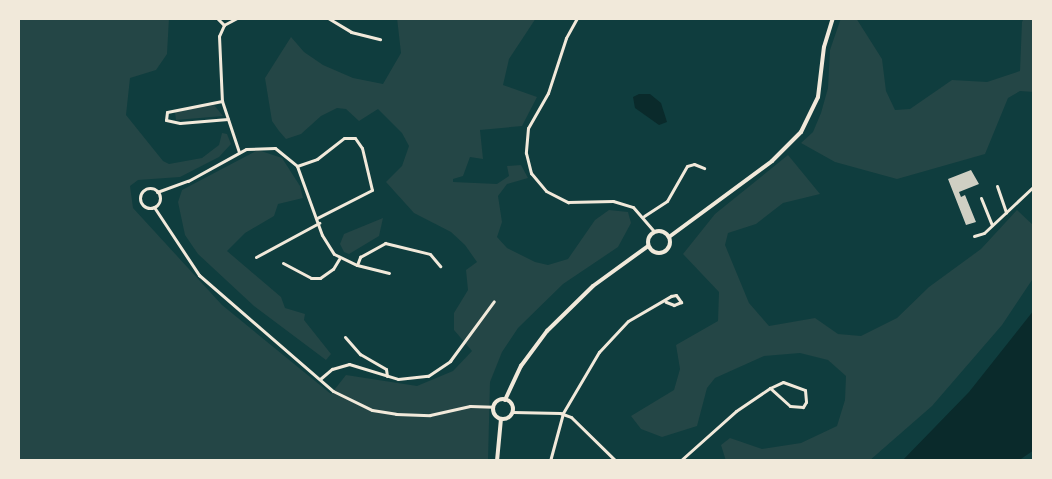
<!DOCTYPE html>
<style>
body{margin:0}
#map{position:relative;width:1052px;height:479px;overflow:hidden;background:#0f3d3e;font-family:Poppins,sans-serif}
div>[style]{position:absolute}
.green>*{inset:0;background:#244646}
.water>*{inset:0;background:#0a2a2b}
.building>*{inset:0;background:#cfcfc3}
.minor>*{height:3px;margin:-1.5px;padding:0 1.5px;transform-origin:1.5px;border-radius:1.5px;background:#f1e9da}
.minor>.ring{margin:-1.5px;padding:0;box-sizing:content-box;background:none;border:3px solid #f1e9da;border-radius:50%}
.tertiary>*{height:4px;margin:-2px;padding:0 2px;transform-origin:2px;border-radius:2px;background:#f1e9da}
.tertiary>.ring{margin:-2px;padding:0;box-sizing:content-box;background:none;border:4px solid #f1e9da;border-radius:50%}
span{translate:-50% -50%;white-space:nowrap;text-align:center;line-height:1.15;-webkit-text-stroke:6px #f1e9da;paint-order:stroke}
.frame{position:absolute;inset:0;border:20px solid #f1e9da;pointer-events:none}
</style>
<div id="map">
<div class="green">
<i style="clip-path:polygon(18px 18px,169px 18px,167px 54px,156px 70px,130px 78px,126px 115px,163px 161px,169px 164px,202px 158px,219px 145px,222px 133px,227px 134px,231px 144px,219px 157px,180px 177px,138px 180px,130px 186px,133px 208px,222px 305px,331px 394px,346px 375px,417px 386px,453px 371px,472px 351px,454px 330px,454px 313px,468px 290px,466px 270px,477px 262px,465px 245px,451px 232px,414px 213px,386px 182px,402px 166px,409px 146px,402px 133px,378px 109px,359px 121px,346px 109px,337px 108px,321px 116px,301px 134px,286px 139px,279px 131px,272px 121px,265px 78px,291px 37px,304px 52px,323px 65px,353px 78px,383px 84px,401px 53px,397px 18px,536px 18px,509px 59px,503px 85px,537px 97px,522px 126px,480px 130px,483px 159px,470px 157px,463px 176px,453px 179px,453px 182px,497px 184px,509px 176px,507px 166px,521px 165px,528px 178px,507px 184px,498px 196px,502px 222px,497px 237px,507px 248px,535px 262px,548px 265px,568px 259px,595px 220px,609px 210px,628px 212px,631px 223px,618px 247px,563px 284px,518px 328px,502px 352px,490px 382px,488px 461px,18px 461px)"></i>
<i style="clip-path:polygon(841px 18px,856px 18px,882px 59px,886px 91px,895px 110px,910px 109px,952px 80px,987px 82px,1020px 71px,1022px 22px,1024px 18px,1034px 18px,1034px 92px,1020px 91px,1008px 98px,985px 154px,897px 179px,835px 162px,801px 143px,813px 132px,821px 113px,828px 88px,830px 50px)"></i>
<i style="clip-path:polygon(214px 105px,223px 116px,176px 120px,175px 112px)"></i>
<i style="clip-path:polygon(258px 150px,282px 158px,300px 186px,303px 198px,278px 204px,274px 216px,245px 233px,227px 251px,281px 297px,285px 308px,305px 314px,304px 320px,331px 354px,326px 360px,254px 306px,198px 254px,185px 235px,178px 202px,182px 190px)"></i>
<i style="clip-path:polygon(788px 155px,820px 194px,783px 203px,756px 224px,728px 233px,725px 245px,749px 303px,769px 326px,815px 318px,838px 334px,861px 336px,897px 318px,929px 287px,981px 249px,1017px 210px,1034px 226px,1034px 277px,1002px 325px,932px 406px,869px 461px,726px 461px,721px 445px,730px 438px,762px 449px,801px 443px,837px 426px,845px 400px,846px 376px,828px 360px,800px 353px,764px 356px,715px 378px,707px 388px,697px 426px,662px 437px,641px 429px,631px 416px,674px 390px,680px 369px,676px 345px,718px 321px,719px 292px,683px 254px,715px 214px)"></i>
<i style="clip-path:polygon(383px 218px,379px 236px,349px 254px,344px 252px,340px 244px,344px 234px)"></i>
</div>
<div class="water">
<i style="clip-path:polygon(639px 94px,650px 94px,661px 103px,667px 122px,659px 125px,635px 108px,633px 97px)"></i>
<i style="clip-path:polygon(1034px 310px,1034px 450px,1018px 461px,902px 461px,969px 392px)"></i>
</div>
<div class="building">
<i style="clip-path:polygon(971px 170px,979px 184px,959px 192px,961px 197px,965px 195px,976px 222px,966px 225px,948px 179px)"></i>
</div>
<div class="minor">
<i style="left:217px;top:18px;width:10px;rotate:45deg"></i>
<i style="left:237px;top:18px;width:15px;rotate:152deg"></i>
<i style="left:224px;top:25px;width:12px;rotate:114deg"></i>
<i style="left:219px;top:36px;width:65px;rotate:87.4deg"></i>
<i style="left:222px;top:101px;width:54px;rotate:71.6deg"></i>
<i style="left:328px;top:18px;width:27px;rotate:31deg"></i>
<i style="left:351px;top:32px;width:30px;rotate:14deg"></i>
<i style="left:577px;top:18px;width:23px;rotate:119deg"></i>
<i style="left:566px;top:38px;width:58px;rotate:108.1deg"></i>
<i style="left:548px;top:93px;width:40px;rotate:119.7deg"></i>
<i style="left:528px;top:128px;width:25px;rotate:95deg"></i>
<i style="left:526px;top:153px;width:21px;rotate:76deg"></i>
<i style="left:531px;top:173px;width:23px;rotate:50deg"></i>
<i style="left:546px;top:191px;width:25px;rotate:27deg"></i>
<i style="left:568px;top:202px;width:45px;rotate:-1.3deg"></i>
<i style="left:613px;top:201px;width:21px;rotate:17deg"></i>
<i style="left:633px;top:207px;width:32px;rotate:49deg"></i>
<i style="left:222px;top:101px;width:56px;rotate:168.7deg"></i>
<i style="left:167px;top:112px;width:8px;rotate:97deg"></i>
<i style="left:166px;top:120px;width:14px;rotate:12deg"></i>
<i style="left:180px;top:123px;width:48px;rotate:-4.8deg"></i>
<i style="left:297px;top:166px;width:21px;rotate:-19deg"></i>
<i style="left:317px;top:159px;width:34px;rotate:-38deg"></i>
<i style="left:344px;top:138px;width:11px"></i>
<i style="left:355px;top:138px;width:12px;rotate:55deg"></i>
<i style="left:362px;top:148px;width:43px;rotate:76.6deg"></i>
<i style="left:372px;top:190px;width:62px;rotate:153deg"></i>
<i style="left:997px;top:186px;width:28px;rotate:71deg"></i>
<i class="ring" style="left:140px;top:188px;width:17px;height:17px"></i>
<i style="left:157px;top:192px;width:33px;rotate:-20deg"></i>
<i style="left:188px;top:181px;width:66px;rotate:-28.9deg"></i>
<i style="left:246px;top:149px;width:29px;rotate:-2deg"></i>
<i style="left:275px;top:148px;width:28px;rotate:39deg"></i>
<i style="left:297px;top:166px;width:73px;rotate:70.1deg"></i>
<i style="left:322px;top:235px;width:22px;rotate:58deg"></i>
<i style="left:334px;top:254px;width:25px;rotate:26deg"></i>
<i style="left:357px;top:265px;width:33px;rotate:14deg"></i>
<i style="left:981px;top:198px;width:29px;rotate:68deg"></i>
<i style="left:154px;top:207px;width:82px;rotate:56.5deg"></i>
<i style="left:199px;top:275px;width:177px;rotate:40.9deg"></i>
<i style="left:333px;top:391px;width:43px;rotate:26deg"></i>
<i style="left:372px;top:410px;width:24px;rotate:9deg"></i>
<i style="left:396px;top:414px;width:34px;rotate:2deg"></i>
<i style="left:430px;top:415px;width:41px;rotate:-12.7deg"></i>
<i style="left:470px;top:406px;width:23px;rotate:2deg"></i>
<i style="left:644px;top:216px;width:27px;rotate:-33deg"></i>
<i style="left:667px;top:201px;width:40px;rotate:-60.3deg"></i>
<i style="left:687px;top:166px;width:7px;rotate:-16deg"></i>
<i style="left:694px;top:164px;width:11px;rotate:22deg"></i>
<i style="left:974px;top:236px;width:10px;rotate:-17deg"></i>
<i style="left:984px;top:233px;width:69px;rotate:-43.2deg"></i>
<i style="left:256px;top:257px;width:72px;rotate:-28.4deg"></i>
<i style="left:283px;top:263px;width:32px;rotate:28deg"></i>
<i style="left:311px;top:278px;width:9px"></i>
<i style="left:320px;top:278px;width:16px;rotate:-35deg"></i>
<i style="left:333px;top:269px;width:12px;rotate:-59deg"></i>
<i style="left:357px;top:265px;width:9px;rotate:-69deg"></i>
<i style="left:360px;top:257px;width:29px;rotate:-29deg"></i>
<i style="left:385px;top:243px;width:46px;rotate:13.7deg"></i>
<i style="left:430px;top:254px;width:16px;rotate:50deg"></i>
<i style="left:345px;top:337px;width:23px;rotate:49deg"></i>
<i style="left:360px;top:354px;width:30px;rotate:30deg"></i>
<i style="left:386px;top:369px;width:7px;rotate:82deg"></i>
<i style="left:320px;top:379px;width:16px;rotate:-40deg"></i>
<i style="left:332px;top:369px;width:18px;rotate:-16deg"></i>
<i style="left:349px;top:364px;width:51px;rotate:17deg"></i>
<i style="left:398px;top:379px;width:30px;rotate:-6deg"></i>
<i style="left:428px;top:376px;width:27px;rotate:-34deg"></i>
<i style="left:450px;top:361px;width:74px;rotate:-53.7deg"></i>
<i style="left:513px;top:412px;width:47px;rotate:1.2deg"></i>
<i style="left:560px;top:413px;width:12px;rotate:20deg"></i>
<i style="left:571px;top:417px;width:63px;rotate:44.4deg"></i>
<i style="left:550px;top:461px;width:50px;rotate:-74.8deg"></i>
<i style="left:563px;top:413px;width:71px;rotate:-59.5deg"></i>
<i style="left:599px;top:352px;width:42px;rotate:-46.9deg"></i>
<i style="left:628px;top:321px;width:50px;rotate:-30.2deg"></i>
<i style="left:671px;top:296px;width:5px;rotate:-11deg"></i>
<i style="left:676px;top:295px;width:9px;rotate:54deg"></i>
<i style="left:681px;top:302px;width:8px;rotate:157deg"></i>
<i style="left:674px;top:305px;width:9px;rotate:-159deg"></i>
<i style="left:680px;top:461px;width:75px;rotate:-41.8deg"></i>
<i style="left:736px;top:411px;width:41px;rotate:-34.1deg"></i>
<i style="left:770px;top:388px;width:14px;rotate:-25deg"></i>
<i style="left:783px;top:382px;width:23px;rotate:20deg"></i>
<i style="left:805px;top:390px;width:12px;rotate:85deg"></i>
<i style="left:806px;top:402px;width:6px;rotate:121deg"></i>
<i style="left:803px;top:407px;width:13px;rotate:-176deg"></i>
<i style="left:790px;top:406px;width:27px;rotate:-138deg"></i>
</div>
<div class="tertiary">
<i class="ring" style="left:648px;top:231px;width:18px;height:18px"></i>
<i style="left:669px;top:237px;width:128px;rotate:-36.4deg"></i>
<i style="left:772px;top:161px;width:41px;rotate:-45deg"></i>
<i style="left:801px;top:132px;width:39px;rotate:-64deg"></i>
<i style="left:818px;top:97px;width:50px;rotate:-83.2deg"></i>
<i style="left:824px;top:47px;width:30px;rotate:-73deg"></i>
<i class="ring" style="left:493px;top:399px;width:16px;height:16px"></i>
<i style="left:505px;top:400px;width:38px;rotate:-65deg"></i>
<i style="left:521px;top:366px;width:44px;rotate:-53.4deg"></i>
<i style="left:547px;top:331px;width:64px;rotate:-44.4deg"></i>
<i style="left:593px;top:286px;width:68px;rotate:-36deg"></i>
<i style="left:497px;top:461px;width:42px;rotate:-84.6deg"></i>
</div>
<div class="frame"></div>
</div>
